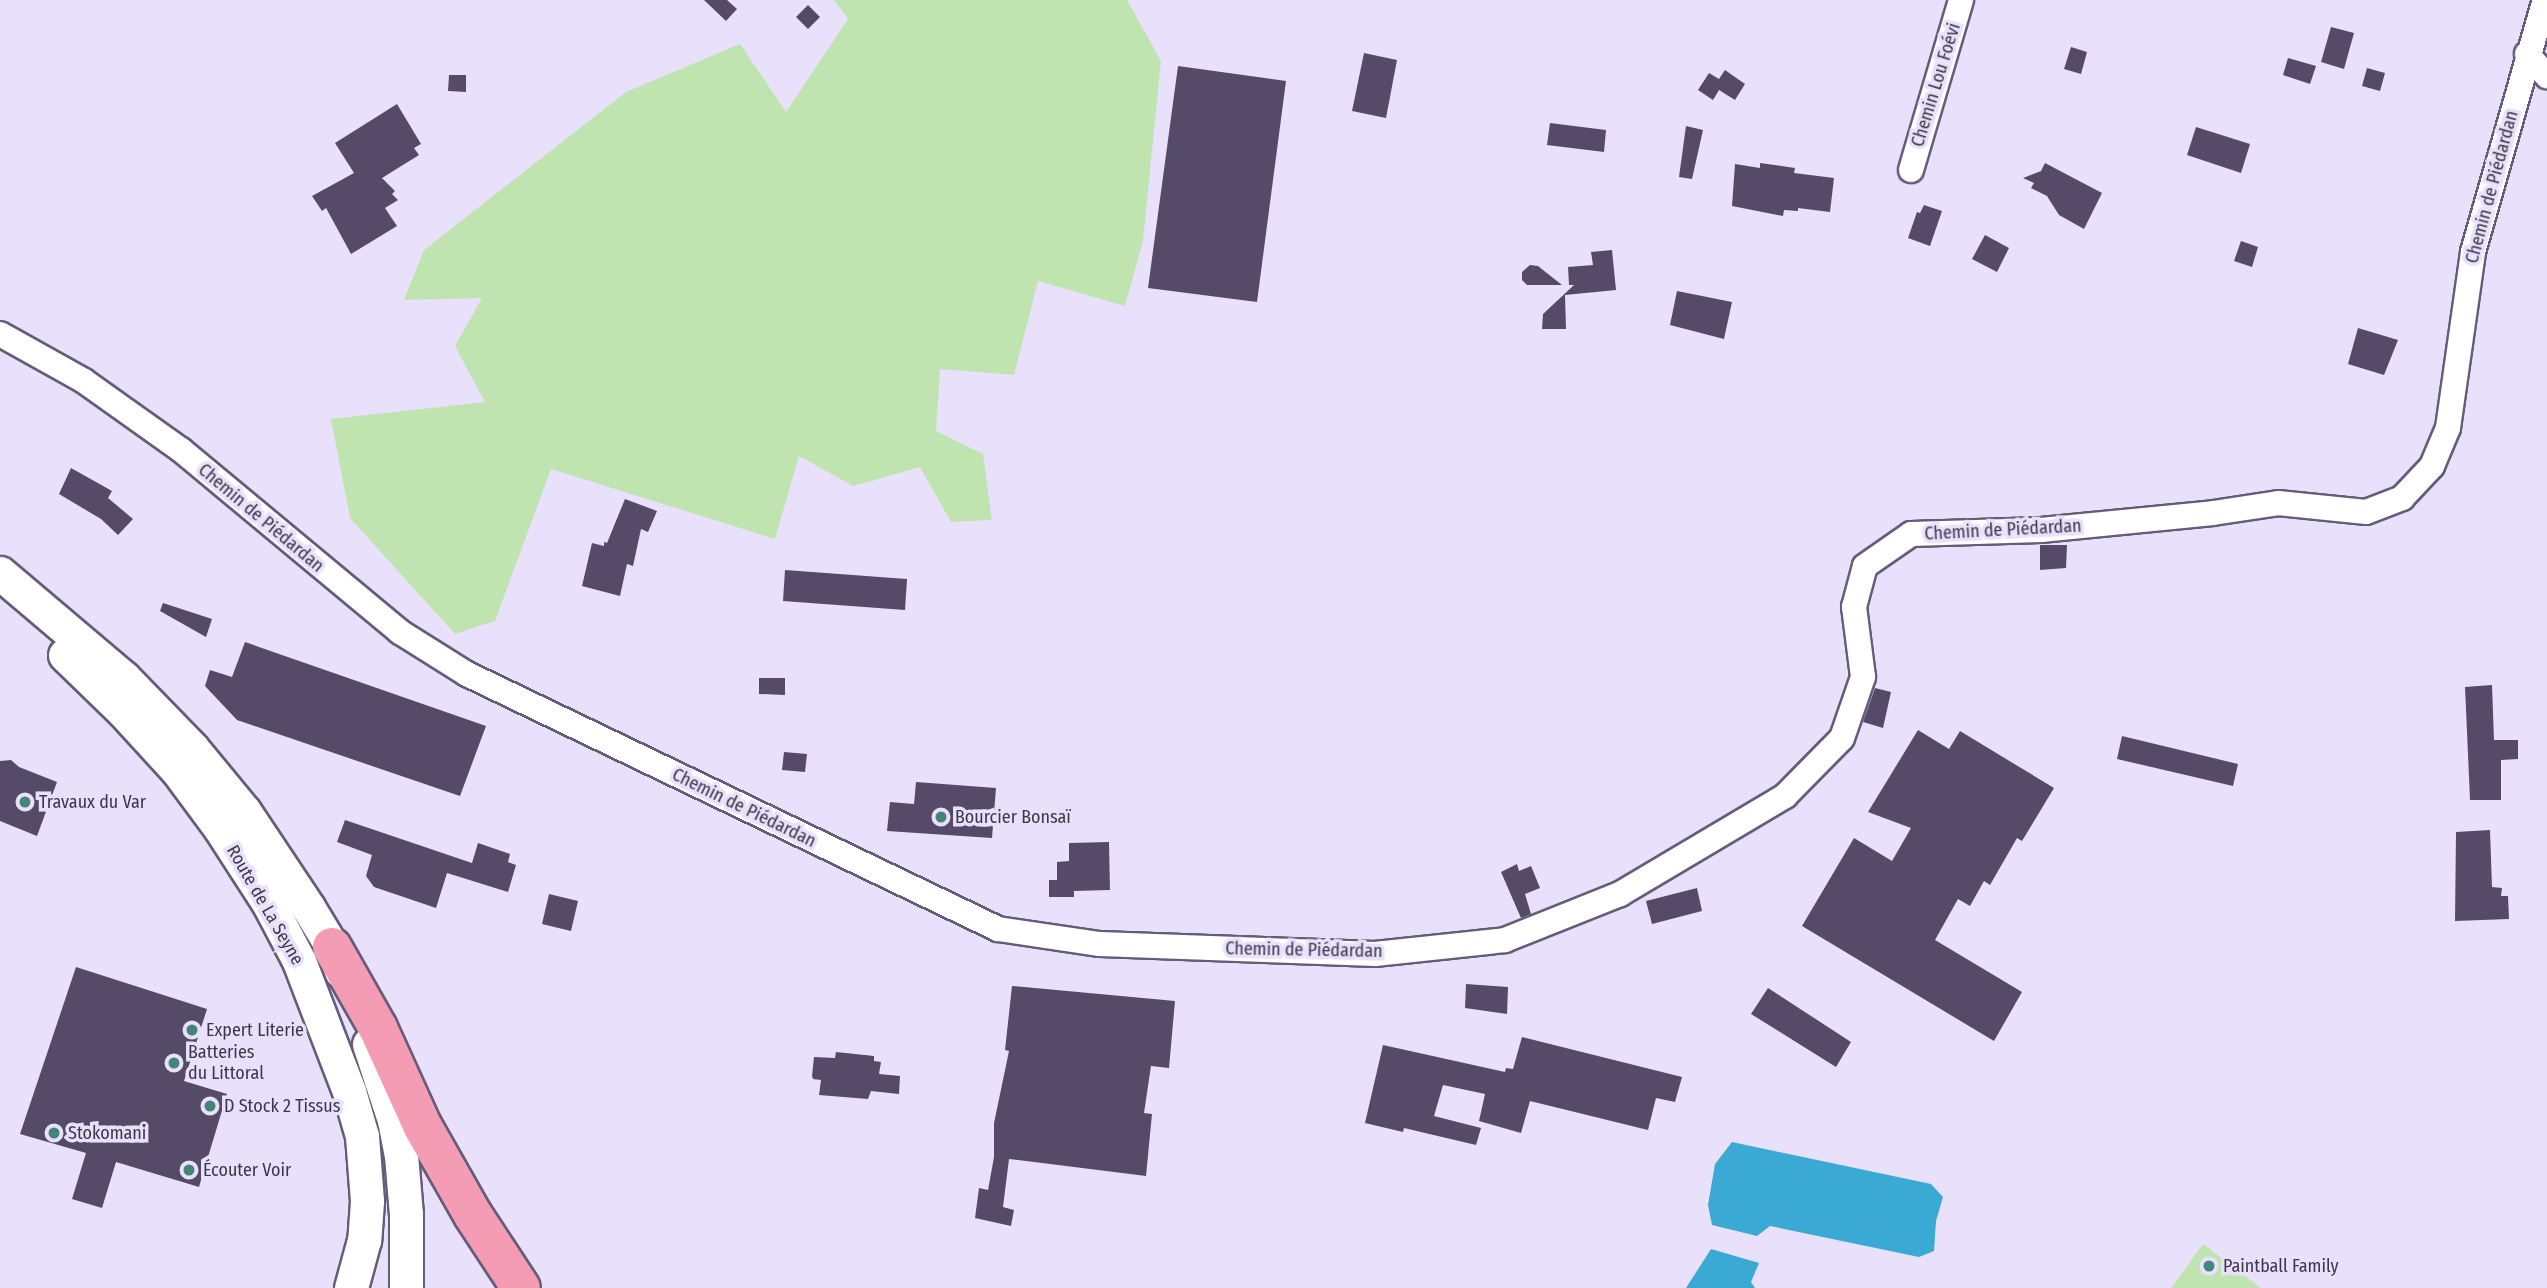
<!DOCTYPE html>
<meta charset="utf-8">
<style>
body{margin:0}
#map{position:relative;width:2547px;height:1288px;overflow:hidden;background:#e9e1fc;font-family:"Fira Sans Condensed",sans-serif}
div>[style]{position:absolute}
.green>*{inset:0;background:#bfe4af}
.water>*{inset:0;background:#3aaad5}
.building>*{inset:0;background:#554b68}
.roads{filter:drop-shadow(2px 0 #655c79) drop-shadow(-2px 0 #655c79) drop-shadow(0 2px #655c79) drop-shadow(0 -2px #655c79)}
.street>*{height:24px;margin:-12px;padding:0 12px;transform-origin:12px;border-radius:12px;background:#fff}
.secondary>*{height:33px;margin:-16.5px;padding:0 16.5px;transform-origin:16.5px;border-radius:16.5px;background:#fff}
.highway>*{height:38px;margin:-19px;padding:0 19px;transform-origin:19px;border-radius:19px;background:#f39cb3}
.dots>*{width:19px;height:19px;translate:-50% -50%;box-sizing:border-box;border:4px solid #e9e1fc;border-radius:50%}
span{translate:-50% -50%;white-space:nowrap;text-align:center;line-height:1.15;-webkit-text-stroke:7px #e9e1fc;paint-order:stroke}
.street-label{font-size:18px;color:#3c3846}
.poi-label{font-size:18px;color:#3c3846}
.left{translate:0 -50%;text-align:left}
</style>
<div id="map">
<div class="green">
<i style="clip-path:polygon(834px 0,1127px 0,1161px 61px,1143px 241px,1125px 306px,1038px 281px,1014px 375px,940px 369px,936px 431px,983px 454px,992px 520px,951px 522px,920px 467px,853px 486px,799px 456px,775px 539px,551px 469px,495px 621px,455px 634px,350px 518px,331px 419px,485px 402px,455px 346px,482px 298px,404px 300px,424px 250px,626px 92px,740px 44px,786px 112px,848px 19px)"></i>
<i style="clip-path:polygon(2203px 1244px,2261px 1288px,2171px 1288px)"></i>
</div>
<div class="water">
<i style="clip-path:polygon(1732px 1142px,1931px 1184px,1943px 1197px,1936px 1221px,1934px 1251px,1919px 1257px,1770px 1226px,1757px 1236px,1712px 1225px,1708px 1205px,1715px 1164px)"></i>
<i style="clip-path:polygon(1711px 1249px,1759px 1263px,1751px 1282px,1755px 1288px,1686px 1288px)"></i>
</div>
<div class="building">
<i style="clip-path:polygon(704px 0,727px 0,737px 9px,726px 21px)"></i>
<i style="clip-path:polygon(808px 5px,820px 17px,808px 29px,796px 17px)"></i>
<i style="clip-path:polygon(2331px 27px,2354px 33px,2344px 69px,2321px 62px)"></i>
<i style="clip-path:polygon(2071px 47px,2087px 52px,2081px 74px,2064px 69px)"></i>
<i style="clip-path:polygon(1364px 53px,1397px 60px,1386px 118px,1352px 111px)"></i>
<i style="clip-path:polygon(2288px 58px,2316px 66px,2310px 84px,2283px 75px)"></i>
<i style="clip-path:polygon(1178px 66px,1286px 81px,1257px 302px,1148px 288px)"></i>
<i style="clip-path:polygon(2367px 68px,2385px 73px,2380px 91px,2362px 86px)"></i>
<i style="clip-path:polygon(1725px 70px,1745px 84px,1735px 100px,1719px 90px,1713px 100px,1698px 90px,1709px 73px,1719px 79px)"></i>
<i style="clip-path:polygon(449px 75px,466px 75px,466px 92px,448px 91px)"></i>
<i style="clip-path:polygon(397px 104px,421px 144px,414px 148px,419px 155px,382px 178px,395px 191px,392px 194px,398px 200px,385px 208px,397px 226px,351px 254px,326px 208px,322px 211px,312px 196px,354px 173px,335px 143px)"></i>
<i style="clip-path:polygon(1550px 123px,1606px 130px,1604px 152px,1547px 145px)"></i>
<i style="clip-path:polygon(1686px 126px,1703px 130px,1692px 179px,1679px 177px)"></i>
<i style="clip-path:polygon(2196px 127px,2250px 144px,2241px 173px,2187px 155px)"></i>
<i style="clip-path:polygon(1760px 163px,1795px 168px,1794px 173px,1834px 178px,1830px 212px,1798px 208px,1798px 211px,1784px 210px,1783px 216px,1732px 206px,1735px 164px,1760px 168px)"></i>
<i style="clip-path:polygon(2045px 163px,2102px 193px,2084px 229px,2059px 215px,2047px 196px,2031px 188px,2034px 183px,2023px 178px,2041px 171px)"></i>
<i style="clip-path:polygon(1924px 205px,1942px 211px,1930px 246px,1908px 238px,1917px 212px,1920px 213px)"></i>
<i style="clip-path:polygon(1985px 235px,2009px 248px,1997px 272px,1972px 259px)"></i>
<i style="clip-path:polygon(2241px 241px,2258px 247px,2252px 267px,2234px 261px)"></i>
<i style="clip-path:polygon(1612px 250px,1616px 290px,1565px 295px,1566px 329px,1542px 329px,1543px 314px,1574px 285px,1569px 285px,1568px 267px,1593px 265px,1591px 252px)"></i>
<i style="clip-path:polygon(1530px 265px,1538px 266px,1562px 285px,1527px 285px,1522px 280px,1522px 272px)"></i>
<i style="clip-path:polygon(1677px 291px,1732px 302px,1724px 339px,1670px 325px)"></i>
<i style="clip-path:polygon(2358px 328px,2398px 340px,2384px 375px,2348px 364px)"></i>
<i style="clip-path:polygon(71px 468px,112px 491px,108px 498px,133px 519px,118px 535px,101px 519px,59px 494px)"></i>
<i style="clip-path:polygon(625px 499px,657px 511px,648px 532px,641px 529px,633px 566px,627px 564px,620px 596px,582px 586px,592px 543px,604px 546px,604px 542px,607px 543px)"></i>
<i style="clip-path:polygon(2040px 545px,2067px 545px,2066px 568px,2040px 570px)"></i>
<i style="clip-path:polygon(785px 570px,907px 579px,905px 610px,783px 601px)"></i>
<i style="clip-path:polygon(163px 603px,212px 619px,206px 637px,160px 611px)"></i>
<i style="clip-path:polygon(245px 642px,486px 726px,460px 796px,237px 720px,205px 686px,210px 670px,232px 677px)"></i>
<i style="clip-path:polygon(759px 678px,785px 678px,785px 695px,759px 694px)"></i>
<i style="clip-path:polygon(2492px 685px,2494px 740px,2518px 740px,2518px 759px,2501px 760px,2501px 800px,2470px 800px,2465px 687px)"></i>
<i style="clip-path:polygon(1875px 688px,1891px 692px,1883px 728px,1863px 722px)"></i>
<i style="clip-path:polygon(1918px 730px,1949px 749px,1960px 731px,2054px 788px,2022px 841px,2017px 838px,1990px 885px,1984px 881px,1970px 906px,1958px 899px,1935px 940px,2022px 992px,1994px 1041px,1802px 926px,1854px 838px,1892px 861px,1911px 828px,1868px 812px)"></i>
<i style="clip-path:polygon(2122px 736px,2238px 764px,2233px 786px,2117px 759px)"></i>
<i style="clip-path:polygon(784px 752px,807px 754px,805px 772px,782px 770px)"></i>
<i style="clip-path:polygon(11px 760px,19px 767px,57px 782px,37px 836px,0 821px,0 761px)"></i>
<i style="clip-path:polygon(916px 782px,996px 788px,992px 838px,887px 831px,890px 802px,914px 804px)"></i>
<i style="clip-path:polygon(345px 820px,472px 863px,478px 843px,510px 854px,508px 862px,516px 865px,508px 892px,447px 873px,436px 908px,374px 887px,366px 876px,372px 855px,337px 842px)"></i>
<i style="clip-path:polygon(2490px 830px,2492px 887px,2502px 888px,2501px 896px,2508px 896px,2509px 919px,2455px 921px,2456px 832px)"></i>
<i style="clip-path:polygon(1109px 842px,1110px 890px,1074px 891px,1074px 897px,1049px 897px,1049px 880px,1057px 880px,1057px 862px,1069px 861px,1069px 843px)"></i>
<i style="clip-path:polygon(1517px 864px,1519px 871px,1531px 866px,1540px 888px,1525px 894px,1531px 914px,1521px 918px,1501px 872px)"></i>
<i style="clip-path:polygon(1697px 888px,1702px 911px,1652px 924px,1646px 901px)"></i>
<i style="clip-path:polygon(549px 894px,578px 901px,571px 931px,542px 924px)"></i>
<i style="clip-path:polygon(76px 967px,207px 1009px,184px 1081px,227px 1094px,199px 1187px,116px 1162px,102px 1208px,72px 1199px,86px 1153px,20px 1134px)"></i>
<i style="clip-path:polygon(1466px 984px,1508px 987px,1507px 1014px,1465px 1008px)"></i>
<i style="clip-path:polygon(1012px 986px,1175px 1001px,1169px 1068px,1151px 1066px,1144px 1113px,1152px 1114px,1146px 1176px,1009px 1159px,1003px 1207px,1014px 1210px,1011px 1226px,975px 1218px,979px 1188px,988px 1190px,994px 1157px,994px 1123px,1009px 1051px,1005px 1050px)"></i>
<i style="clip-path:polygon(1768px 988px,1851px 1042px,1836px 1067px,1751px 1014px)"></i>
<i style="clip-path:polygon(1522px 1037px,1682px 1077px,1675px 1102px,1656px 1098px,1648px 1130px,1530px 1101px,1521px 1133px,1479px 1121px,1485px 1094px,1443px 1085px,1434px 1116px,1481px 1128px,1476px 1145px,1404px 1128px,1403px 1132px,1365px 1123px,1383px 1045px,1505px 1072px,1506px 1068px,1513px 1069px)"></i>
<i style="clip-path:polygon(836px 1052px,874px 1056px,874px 1061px,881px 1062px,879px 1074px,900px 1076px,899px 1094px,871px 1091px,868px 1099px,819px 1095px,821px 1080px,813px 1079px,812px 1076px,814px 1057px,835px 1058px)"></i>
</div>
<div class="roads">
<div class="street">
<i style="left:2527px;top:54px;width:30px;rotate:48deg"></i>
<i style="left:1911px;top:170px;width:177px;rotate:-73.6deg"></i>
<i style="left:0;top:334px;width:96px;rotate:29.2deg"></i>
<i style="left:84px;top:381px;width:119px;rotate:35.4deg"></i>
<i style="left:181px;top:450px;width:285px;rotate:39.7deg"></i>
<i style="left:400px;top:632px;width:79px;rotate:32.1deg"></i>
<i style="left:467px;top:674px;width:589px;rotate:25.65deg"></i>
<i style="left:998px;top:929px;width:103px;rotate:8.4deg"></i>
<i style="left:1100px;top:944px;width:275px;rotate:2.1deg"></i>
<i style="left:1375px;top:954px;width:131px;rotate:-6.1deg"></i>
<i style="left:1505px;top:940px;width:124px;rotate:-21.8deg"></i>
<i style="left:1620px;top:894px;width:192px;rotate:-30.7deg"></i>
<i style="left:1785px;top:796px;width:81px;rotate:-45.5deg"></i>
<i style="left:1842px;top:738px;width:65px;rotate:-71deg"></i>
<i style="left:1863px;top:677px;width:71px;rotate:-97.3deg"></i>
<i style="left:1854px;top:607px;width:42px;rotate:-75deg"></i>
<i style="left:1865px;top:566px;width:56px;rotate:-34.8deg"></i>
<i style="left:1911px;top:534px;width:130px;rotate:-1.8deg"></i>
<i style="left:2041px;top:530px;width:173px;rotate:-5.6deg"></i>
<i style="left:2213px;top:513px;width:66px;rotate:-8.7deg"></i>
<i style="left:2278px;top:503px;width:88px;rotate:5.8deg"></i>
<i style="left:2366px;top:512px;width:39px;rotate:-21deg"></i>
<i style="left:2402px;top:498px;width:44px;rotate:-46.8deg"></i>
<i style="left:2432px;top:466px;width:41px;rotate:-67.2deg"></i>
<i style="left:2448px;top:428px;width:178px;rotate:-81.9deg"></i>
<i style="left:2473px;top:252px;width:262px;rotate:-74.1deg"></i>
</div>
<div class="secondary">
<i style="left:0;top:573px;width:162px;rotate:40.3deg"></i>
<i style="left:124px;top:678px;width:98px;rotate:45.8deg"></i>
<i style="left:192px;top:748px;width:82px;rotate:50.5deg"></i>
<i style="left:244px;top:811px;width:115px;rotate:56.3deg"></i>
<i style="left:308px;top:907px;width:47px;rotate:59deg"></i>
<i style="left:332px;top:947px;width:26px;rotate:69deg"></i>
<i style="left:65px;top:655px;width:81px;rotate:44deg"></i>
<i style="left:123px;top:711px;width:80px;rotate:47.5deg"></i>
<i style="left:177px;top:770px;width:72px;rotate:53.4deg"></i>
<i style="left:220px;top:828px;width:90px;rotate:57.2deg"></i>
<i style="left:269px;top:904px;width:64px;rotate:62.2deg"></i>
<i style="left:299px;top:961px;width:139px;rotate:69deg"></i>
<i style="left:349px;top:1091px;width:47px;rotate:73.9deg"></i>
<i style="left:362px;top:1136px;width:65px;rotate:85.6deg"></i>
<i style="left:367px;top:1201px;width:39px;rotate:94deg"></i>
<i style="left:364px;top:1240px;width:50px;rotate:105.2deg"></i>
<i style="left:369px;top:1044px;width:80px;rotate:71.8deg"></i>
<i style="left:394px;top:1120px;width:36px;rotate:79deg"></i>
<i style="left:401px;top:1155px;width:59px;rotate:85.2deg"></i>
<i style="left:406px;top:1214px;width:74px;rotate:90deg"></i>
</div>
<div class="highway">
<i style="left:332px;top:947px;width:93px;rotate:60.4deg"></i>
<i style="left:378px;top:1028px;width:109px;rotate:65.6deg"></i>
<i style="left:423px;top:1127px;width:101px;rotate:60.4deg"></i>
<i style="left:473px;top:1215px;width:87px;rotate:56.7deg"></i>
</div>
</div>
<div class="dots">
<i style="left:25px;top:802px;background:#438576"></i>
<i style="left:941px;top:817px;background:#438576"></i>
<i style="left:192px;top:1030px;background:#438576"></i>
<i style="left:174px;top:1063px;background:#438576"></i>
<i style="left:210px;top:1106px;background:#438576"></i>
<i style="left:54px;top:1133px;background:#438576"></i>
<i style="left:189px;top:1170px;background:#438576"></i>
<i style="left:2209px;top:1266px;background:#438576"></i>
</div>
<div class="street-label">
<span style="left:1936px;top:85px;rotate:-73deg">Chemin Lou Foévi</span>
<span style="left:2492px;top:187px;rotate:-75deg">Chemin de Piédardan</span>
<span style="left:261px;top:518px;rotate:40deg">Chemin de Piédardan</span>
<span style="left:2003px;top:530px;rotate:-3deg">Chemin de Piédardan</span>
<span style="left:744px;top:808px;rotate:26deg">Chemin de Piédardan</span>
<span style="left:265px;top:905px;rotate:60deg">Route de La Seyne</span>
<span style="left:1304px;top:950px;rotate:1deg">Chemin de Piédardan</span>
</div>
<div class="poi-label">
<span class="left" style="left:39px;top:802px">Travaux du Var</span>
<span class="left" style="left:955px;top:817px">Bourcier Bonsaï</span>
<span class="left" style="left:206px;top:1030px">Expert Literie</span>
<span class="left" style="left:188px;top:1063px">Batteries<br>du Littoral</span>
<span class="left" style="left:224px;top:1106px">D Stock 2 Tissus</span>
<span class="left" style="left:68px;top:1133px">Stokomani</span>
<span class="left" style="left:203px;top:1170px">Écouter Voir</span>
<span class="left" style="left:2223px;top:1266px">Paintball Family</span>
</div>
</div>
